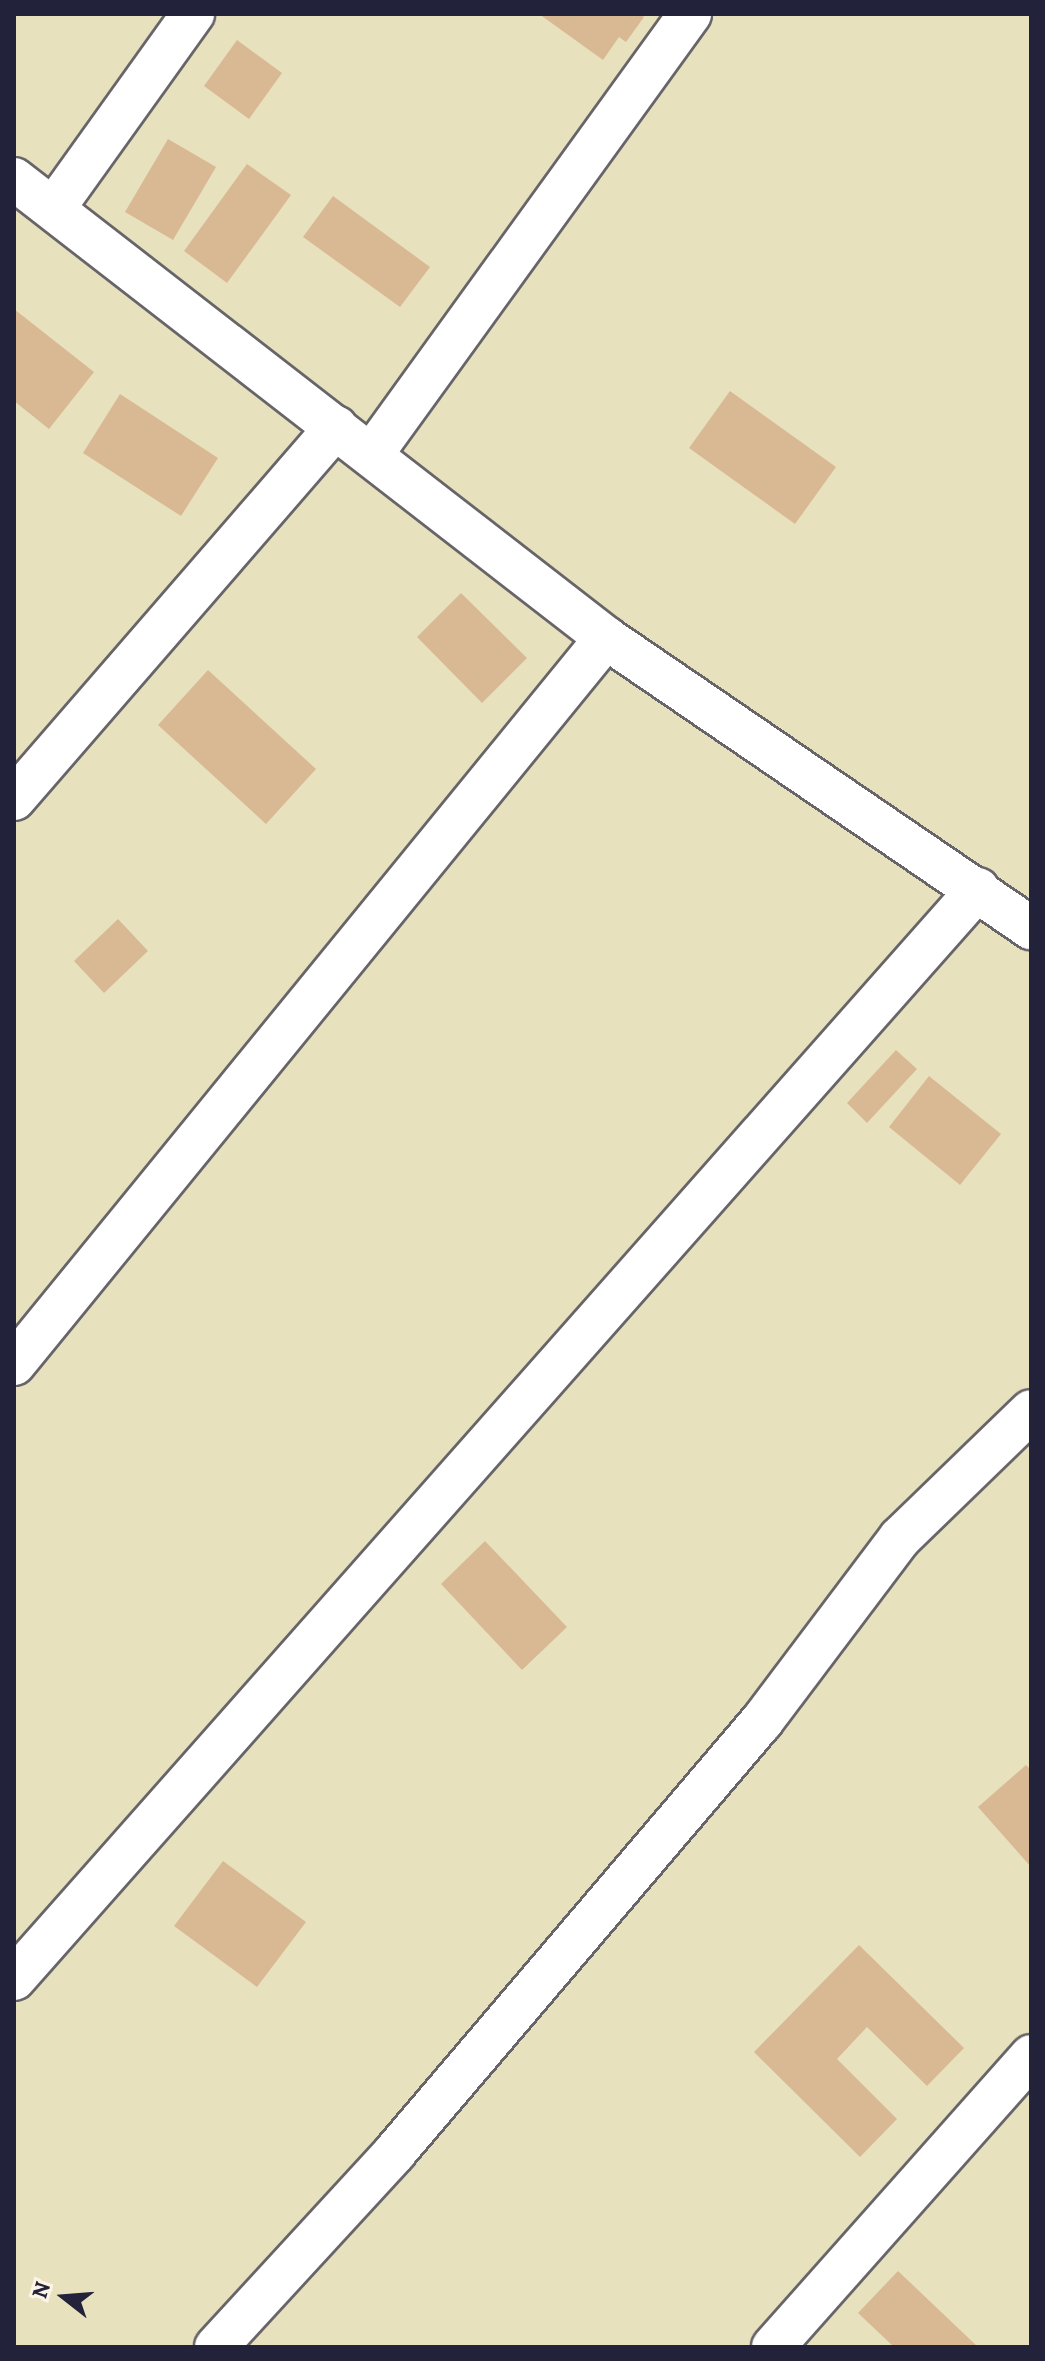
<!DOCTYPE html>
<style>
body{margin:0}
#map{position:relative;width:1045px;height:2361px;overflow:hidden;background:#e8e1be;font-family:Alegreya,serif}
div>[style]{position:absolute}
.building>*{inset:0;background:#d9b994}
.roads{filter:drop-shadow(2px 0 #676569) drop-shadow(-2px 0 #676569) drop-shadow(0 2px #676569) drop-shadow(0 -2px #676569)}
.street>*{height:42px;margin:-21px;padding:0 21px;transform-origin:21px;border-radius:21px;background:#fff}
span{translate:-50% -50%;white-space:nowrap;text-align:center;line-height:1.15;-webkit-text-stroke:6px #fcf5e5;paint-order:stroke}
.frame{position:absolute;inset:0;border:16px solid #22223b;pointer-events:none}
.north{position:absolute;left:24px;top:2257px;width:80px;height:80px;-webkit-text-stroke:6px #fcf5e5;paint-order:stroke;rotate:287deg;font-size:22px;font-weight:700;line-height:32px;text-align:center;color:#22223b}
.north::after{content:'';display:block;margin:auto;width:28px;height:36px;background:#22223b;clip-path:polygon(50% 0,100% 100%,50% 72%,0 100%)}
</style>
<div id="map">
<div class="building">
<i style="clip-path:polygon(539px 14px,640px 14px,644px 17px,626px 42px,619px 37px,603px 60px)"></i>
<i style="clip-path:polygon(237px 40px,282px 73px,249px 119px,204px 86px)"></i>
<i style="clip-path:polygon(168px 139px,216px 167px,173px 240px,125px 212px)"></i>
<i style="clip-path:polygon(247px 164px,291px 195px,227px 283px,184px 251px)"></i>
<i style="clip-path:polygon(333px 196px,430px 267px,400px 307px,303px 237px)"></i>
<i style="clip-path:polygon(14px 309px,94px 372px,49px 429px,14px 401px)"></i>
<i style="clip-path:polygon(730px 391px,836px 467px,795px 524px,689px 448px)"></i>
<i style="clip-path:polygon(120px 394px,218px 458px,181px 516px,83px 453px)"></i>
<i style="clip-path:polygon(461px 593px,527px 658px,482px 703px,417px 637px)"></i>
<i style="clip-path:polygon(208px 670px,316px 769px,266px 824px,158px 725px)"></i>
<i style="clip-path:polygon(118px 919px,148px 951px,104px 993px,74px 961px)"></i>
<i style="clip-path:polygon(896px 1050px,917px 1069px,867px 1123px,847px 1103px)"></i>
<i style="clip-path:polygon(929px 1076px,1001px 1134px,960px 1185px,889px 1127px)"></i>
<i style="clip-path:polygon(485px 1541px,567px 1627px,522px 1670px,441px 1584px)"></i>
<i style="clip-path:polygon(1026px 1765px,1031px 1770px,1031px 1867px,978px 1807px)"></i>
<i style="clip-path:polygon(223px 1861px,306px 1922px,257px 1987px,174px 1926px)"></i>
<i style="clip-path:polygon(859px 1945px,964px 2048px,927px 2086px,867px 2027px,837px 2059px,897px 2119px,860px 2157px,754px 2052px)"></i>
<i style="clip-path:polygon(898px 2271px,978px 2347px,894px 2347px,858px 2313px)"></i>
</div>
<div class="roads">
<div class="street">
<i style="left:14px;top:179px;width:749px;rotate:37.79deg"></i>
<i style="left:606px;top:638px;width:515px;rotate:34.31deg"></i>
<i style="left:54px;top:208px;width:239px;rotate:-54.4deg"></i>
<i style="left:372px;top:454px;width:543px;rotate:-54.14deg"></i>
<i style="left:14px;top:799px;width:492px;rotate:-49.1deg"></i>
<i style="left:14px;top:1364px;width:937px;rotate:-50.81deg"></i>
<i style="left:14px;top:1979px;width:1455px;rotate:-48.51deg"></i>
<i style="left:216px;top:2347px;width:265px;rotate:-47.4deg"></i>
<i style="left:395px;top:2152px;width:566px;rotate:-49.59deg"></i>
<i style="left:762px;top:1721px;width:229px;rotate:-53deg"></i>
<i style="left:900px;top:1538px;width:182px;rotate:-44.1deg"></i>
<i style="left:773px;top:2347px;width:389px;rotate:-48.4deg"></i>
</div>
</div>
<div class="frame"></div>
<div class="north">N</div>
</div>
